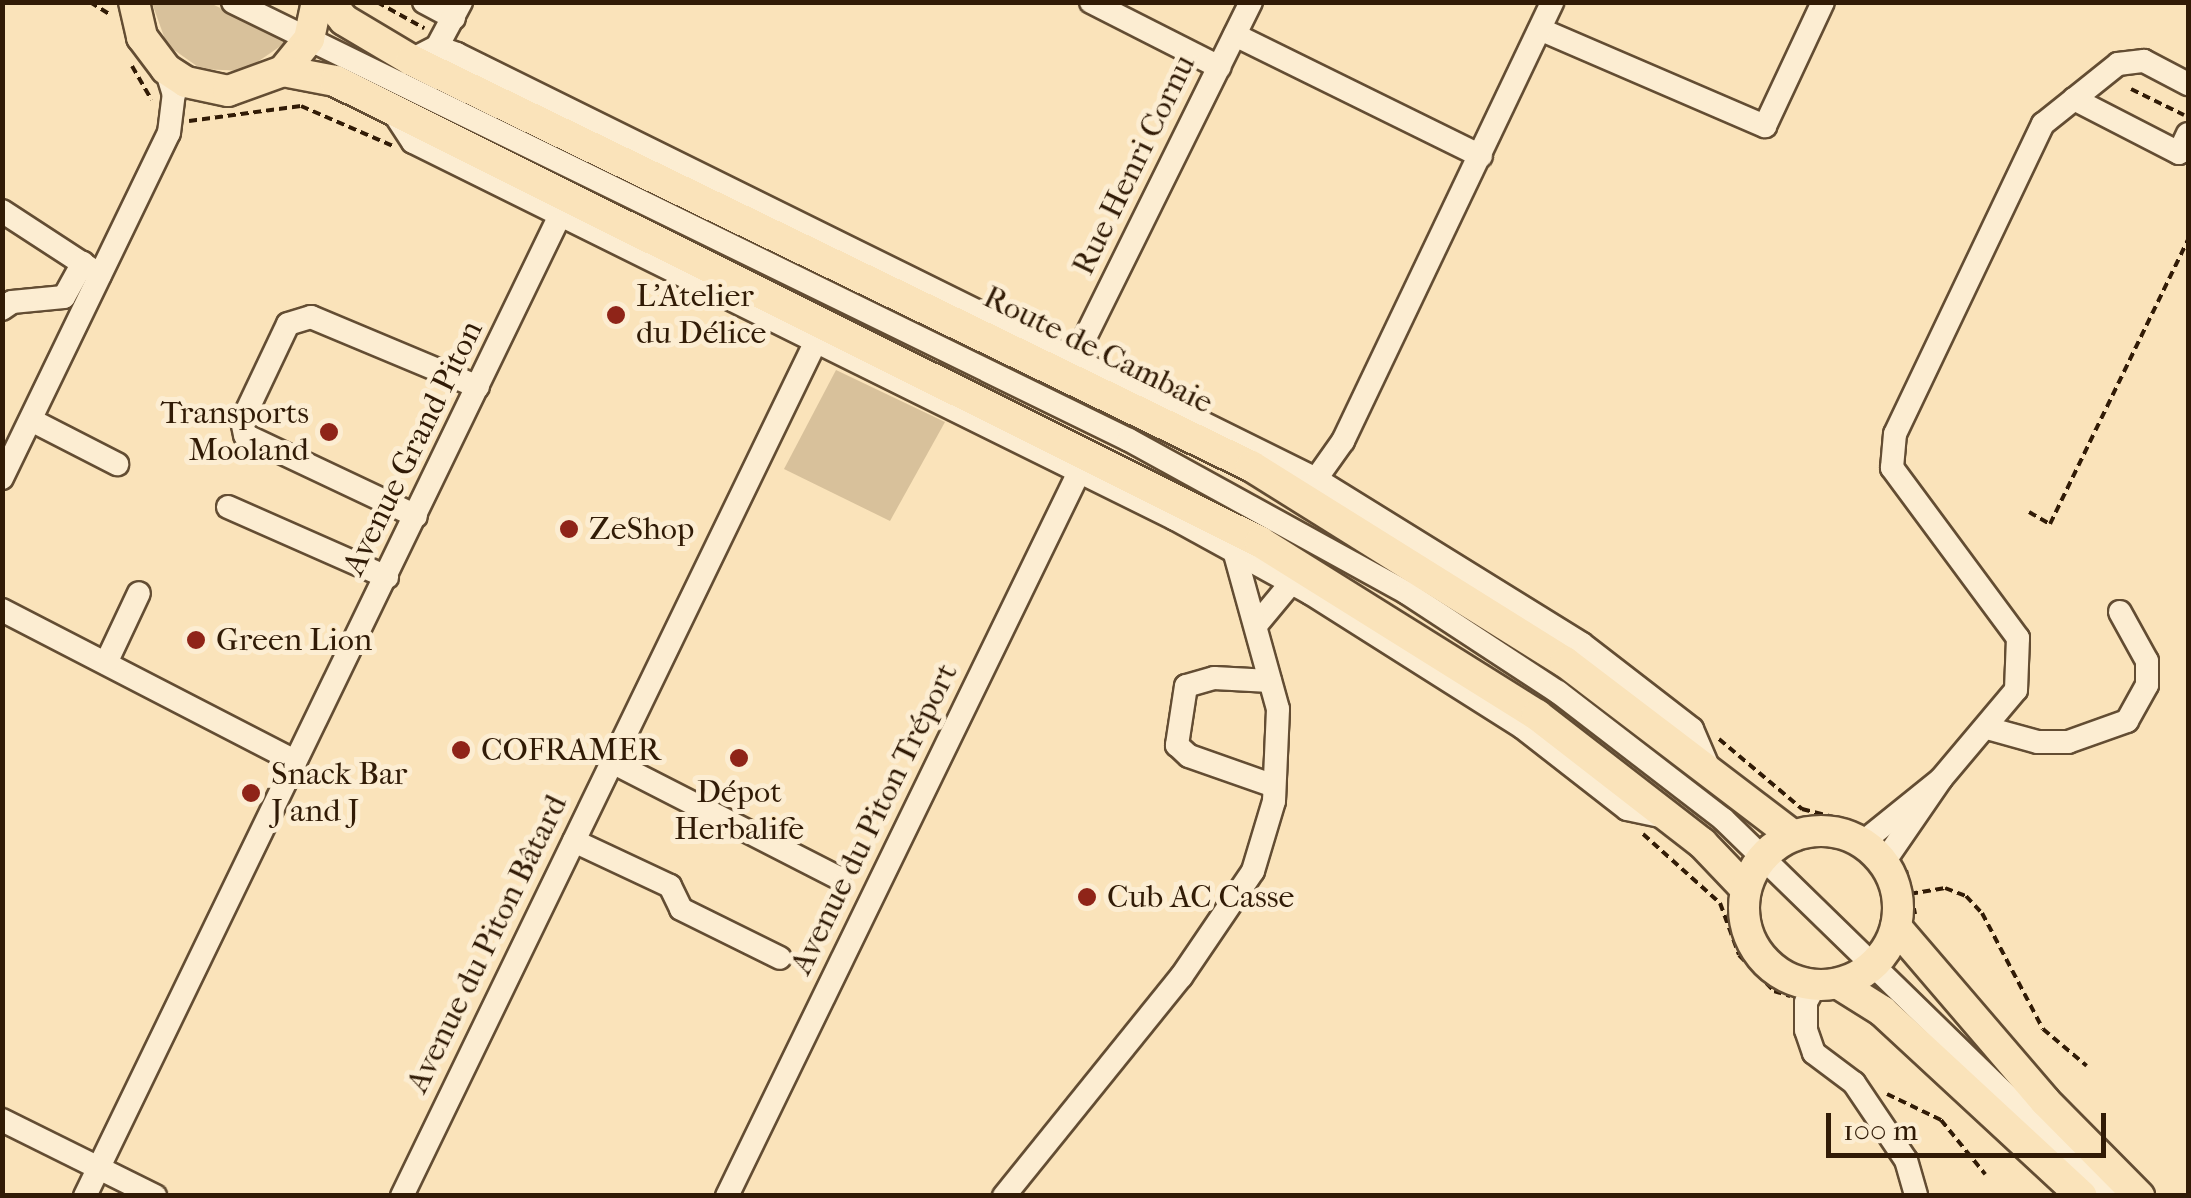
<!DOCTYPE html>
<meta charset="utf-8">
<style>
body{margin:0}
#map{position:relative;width:2191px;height:1198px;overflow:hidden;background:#fae3ba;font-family:"IM FELL French Canon",serif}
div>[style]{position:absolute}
.green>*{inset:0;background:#d8c19b}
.path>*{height:4px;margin-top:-2px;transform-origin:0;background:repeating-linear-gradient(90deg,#311b06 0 8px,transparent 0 13px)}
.roads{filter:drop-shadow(2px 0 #634d33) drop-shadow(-2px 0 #634d33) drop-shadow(0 2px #634d33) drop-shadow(0 -2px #634d33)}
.minor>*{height:22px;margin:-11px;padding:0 11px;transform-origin:11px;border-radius:11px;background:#fcedd2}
.major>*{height:30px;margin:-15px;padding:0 15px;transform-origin:15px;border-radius:15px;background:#fae3ba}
.major>.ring{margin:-15px;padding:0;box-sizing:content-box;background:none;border:30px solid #fae3ba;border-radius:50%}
.dots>*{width:28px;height:28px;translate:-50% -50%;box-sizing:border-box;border:5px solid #fcedd2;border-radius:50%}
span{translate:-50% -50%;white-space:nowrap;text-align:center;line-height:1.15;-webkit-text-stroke:10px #fcedd2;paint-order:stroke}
.street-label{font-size:32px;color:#311b06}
.poi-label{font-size:32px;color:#311b06}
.left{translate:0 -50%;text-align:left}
.right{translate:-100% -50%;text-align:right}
.frame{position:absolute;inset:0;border:5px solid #311b06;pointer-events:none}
.scale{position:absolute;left:1826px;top:1113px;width:280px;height:45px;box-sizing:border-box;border:5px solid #311b06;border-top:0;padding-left:12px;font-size:30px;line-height:35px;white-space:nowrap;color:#311b06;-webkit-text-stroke:8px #fcedd2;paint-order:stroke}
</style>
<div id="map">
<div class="green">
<i style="clip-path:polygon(152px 3px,210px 3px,288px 41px,244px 71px,201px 69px,167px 45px)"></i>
<i style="clip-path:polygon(836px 370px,945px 422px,890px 521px,784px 469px)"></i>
</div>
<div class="path">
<i style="left:90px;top:2px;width:25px;rotate:32deg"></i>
<i style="left:377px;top:2px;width:54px;rotate:29deg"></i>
<i style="left:132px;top:66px;width:39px;rotate:60deg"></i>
<i style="left:2131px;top:89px;width:59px;rotate:26.1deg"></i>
<i style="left:189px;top:121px;width:113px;rotate:-7.6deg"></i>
<i style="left:301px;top:106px;width:100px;rotate:23.5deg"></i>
<i style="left:2029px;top:512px;width:24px;rotate:30deg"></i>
<i style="left:2050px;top:524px;width:316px;rotate:-64.1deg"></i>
<i style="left:1719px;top:739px;width:109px;rotate:40.1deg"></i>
<i style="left:1802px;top:809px;width:57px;rotate:14.3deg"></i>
<i style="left:1643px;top:834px;width:103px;rotate:41.9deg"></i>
<i style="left:1720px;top:903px;width:55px;rotate:69.9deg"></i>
<i style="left:1739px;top:955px;width:50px;rotate:45.8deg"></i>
<i style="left:1774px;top:991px;width:17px;rotate:17deg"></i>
<i style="left:1906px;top:870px;width:45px;rotate:78.4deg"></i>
<i style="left:1897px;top:896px;width:49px;rotate:-9.5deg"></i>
<i style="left:1945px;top:888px;width:22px;rotate:21deg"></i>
<i style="left:1966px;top:896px;width:23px;rotate:47deg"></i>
<i style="left:1982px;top:913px;width:131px;rotate:62.3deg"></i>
<i style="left:2043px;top:1029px;width:57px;rotate:40.1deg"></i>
<i style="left:1887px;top:1094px;width:60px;rotate:25.7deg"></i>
<i style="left:1941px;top:1120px;width:70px;rotate:50.8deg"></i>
</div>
<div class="roads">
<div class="minor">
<i style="left:233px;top:2px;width:997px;rotate:26.05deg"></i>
<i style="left:1129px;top:440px;width:317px;rotate:28.8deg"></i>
<i style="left:1407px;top:593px;width:181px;rotate:33.3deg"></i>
<i style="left:1558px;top:692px;width:208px;rotate:37.6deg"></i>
<i style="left:1723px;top:819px;width:540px;rotate:44.25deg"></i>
<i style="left:424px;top:2px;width:34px;rotate:28deg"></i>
<i style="left:1091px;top:2px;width:144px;rotate:26.9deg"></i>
<i style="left:1544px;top:31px;width:241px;rotate:23.3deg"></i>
<i style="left:1765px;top:126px;width:137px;rotate:-64.9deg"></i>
<i style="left:1235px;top:35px;width:274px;rotate:26.2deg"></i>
<i style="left:437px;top:47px;width:51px;rotate:-61.9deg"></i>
<i style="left:411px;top:60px;width:29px;rotate:-27deg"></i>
<i style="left:437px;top:47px;width:21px;rotate:19deg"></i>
<i style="left:457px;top:54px;width:958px;rotate:26.32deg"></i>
<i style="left:1316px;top:479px;width:313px;rotate:31.8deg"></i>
<i style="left:1582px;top:644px;width:139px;rotate:37.7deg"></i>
<i style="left:1692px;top:729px;width:46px;rotate:66.8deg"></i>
<i style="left:2074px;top:99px;width:118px;rotate:27.2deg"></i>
<i style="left:2179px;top:153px;width:21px;rotate:-65deg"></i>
<i style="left:392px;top:110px;width:38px;rotate:57deg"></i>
<i style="left:413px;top:142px;width:850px;rotate:26.32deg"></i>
<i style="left:1175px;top:519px;width:154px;rotate:28.7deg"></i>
<i style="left:1310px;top:593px;width:251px;rotate:32.3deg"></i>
<i style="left:1522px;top:727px;width:133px;rotate:38deg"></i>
<i style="left:1627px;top:809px;width:40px;rotate:12deg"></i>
<i style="left:2px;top:211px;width:117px;rotate:33.1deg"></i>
<i style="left:2px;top:309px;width:12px;rotate:-35deg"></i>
<i style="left:12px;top:302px;width:52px;rotate:-5.5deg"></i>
<i style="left:64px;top:297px;width:39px;rotate:-61deg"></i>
<i style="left:1076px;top:356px;width:395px;rotate:-63.7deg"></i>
<i style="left:31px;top:420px;width:97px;rotate:27.1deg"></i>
<i style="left:2px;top:478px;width:383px;rotate:-64.2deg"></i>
<i style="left:169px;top:133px;width:38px;rotate:-83deg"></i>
<i style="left:174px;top:95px;width:27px;rotate:-107deg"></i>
<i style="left:1316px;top:479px;width:47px;rotate:-54.6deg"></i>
<i style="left:1343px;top:441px;width:486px;rotate:-64.5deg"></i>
<i style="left:228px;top:507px;width:174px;rotate:23.8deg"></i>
<i style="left:416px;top:516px;width:189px;rotate:-154.7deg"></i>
<i style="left:245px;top:435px;width:14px;rotate:-102deg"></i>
<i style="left:242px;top:421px;width:107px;rotate:-64.6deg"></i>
<i style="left:288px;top:324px;width:24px;rotate:-17deg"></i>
<i style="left:311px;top:317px;width:181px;rotate:22.7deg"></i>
<i style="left:2px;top:610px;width:330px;rotate:27.3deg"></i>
<i style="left:1257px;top:624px;width:53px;rotate:-50.3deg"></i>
<i style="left:106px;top:663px;width:77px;rotate:-64.8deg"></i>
<i style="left:1270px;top:681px;width:56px;rotate:-176.9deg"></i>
<i style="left:1214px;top:678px;width:29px;rotate:164deg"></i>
<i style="left:1186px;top:686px;width:60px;rotate:98.7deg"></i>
<i style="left:1177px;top:745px;width:16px;rotate:43deg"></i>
<i style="left:1189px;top:756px;width:90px;rotate:19.4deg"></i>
<i style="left:1987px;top:728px;width:53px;rotate:15.4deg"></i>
<i style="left:2038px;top:742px;width:30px"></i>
<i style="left:2068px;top:742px;width:63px;rotate:-19.6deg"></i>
<i style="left:2127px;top:721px;width:41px;rotate:-60.9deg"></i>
<i style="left:2147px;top:685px;width:24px;rotate:-90deg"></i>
<i style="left:2147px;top:661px;width:56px;rotate:-118.9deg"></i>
<i style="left:612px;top:762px;width:255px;rotate:27.1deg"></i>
<i style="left:1941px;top:779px;width:116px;rotate:-49.9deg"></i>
<i style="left:2016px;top:690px;width:52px;rotate:-87.8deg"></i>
<i style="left:2018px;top:638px;width:212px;rotate:-126.5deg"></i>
<i style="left:1892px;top:468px;width:34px;rotate:-85deg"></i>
<i style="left:1895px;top:434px;width:344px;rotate:-64.5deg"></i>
<i style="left:2043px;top:124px;width:96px;rotate:-38.7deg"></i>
<i style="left:2118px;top:64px;width:26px;rotate:-7deg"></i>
<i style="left:2144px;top:61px;width:50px;rotate:27.6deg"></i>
<i style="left:574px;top:841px;width:106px;rotate:25.1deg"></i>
<i style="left:670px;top:886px;width:25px;rotate:64deg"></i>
<i style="left:681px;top:909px;width:110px;rotate:26.3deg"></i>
<i style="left:1863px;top:842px;width:100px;rotate:-38.9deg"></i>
<i style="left:1941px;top:779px;width:101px;rotate:124.5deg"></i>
<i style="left:1815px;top:986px;width:18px;rotate:119deg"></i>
<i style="left:1806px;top:1002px;width:28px;rotate:90deg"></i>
<i style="left:1806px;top:1030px;width:24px;rotate:71deg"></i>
<i style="left:1814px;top:1053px;width:50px;rotate:36.9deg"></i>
<i style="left:1854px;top:1083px;width:93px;rotate:56deg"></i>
<i style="left:1906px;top:1160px;width:37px;rotate:74deg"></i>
<i style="left:2px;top:1120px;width:171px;rotate:26.4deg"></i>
<i style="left:85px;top:1196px;width:1090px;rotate:-64.16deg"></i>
<i style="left:402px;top:1196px;width:948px;rotate:-64.16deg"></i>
<i style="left:727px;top:1196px;width:805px;rotate:-64.07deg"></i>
<i style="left:1004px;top:1196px;width:282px;rotate:-51.1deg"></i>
<i style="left:1181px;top:977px;width:128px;rotate:-55.8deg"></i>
<i style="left:1253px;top:871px;width:73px;rotate:-73.3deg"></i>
<i style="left:1274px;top:801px;width:92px;rotate:-87.5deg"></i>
<i style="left:1278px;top:709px;width:161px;rotate:-105.5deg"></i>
</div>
<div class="major">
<i style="left:134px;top:2px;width:36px;rotate:77deg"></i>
<i style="left:142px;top:37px;width:40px;rotate:53deg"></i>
<i style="left:166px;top:69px;width:24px;rotate:33deg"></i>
<i style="left:186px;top:82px;width:43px;rotate:12.1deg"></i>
<i style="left:228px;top:91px;width:59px;rotate:-20deg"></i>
<i style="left:283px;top:71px;width:41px;rotate:-50.9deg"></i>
<i style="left:309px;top:39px;width:38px;rotate:-78deg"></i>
<i style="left:329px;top:2px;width:23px;rotate:50deg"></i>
<i style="left:344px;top:20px;width:78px;rotate:30.8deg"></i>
<i style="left:411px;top:60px;width:933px;rotate:25.8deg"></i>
<i style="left:1251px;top:466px;width:370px;rotate:32deg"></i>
<i style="left:1565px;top:662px;width:287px;rotate:37.3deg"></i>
<i style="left:283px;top:71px;width:53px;rotate:10.9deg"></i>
<i style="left:335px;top:81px;width:1034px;rotate:26.49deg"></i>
<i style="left:1260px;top:542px;width:327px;rotate:32deg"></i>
<i style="left:1537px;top:715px;width:209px;rotate:37.8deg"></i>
<i style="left:1702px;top:843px;width:62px;rotate:46.3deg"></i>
<i class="ring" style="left:1744px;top:831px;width:124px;height:124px"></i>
<i style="left:1896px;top:927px;width:229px;rotate:49.4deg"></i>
<i style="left:2045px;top:1101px;width:134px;rotate:45.3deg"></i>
<i style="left:1839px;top:984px;width:51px;rotate:32.1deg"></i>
<i style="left:1882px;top:1011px;width:272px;rotate:42.8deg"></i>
</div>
</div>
<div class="dots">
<i style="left:616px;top:315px;background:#8f2418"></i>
<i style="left:329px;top:432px;background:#8f2418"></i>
<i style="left:569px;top:529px;background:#8f2418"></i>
<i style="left:196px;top:640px;background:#8f2418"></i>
<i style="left:461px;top:750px;background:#8f2418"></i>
<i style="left:739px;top:758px;background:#8f2418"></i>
<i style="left:251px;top:793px;background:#8f2418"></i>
<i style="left:1087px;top:897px;background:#8f2418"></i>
</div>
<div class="street-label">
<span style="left:1134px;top:165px;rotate:-64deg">Rue Henri Cornu</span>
<span style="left:1098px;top:350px;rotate:26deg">Route de Cambaie</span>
<span style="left:413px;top:448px;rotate:-64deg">Avenue Grand Piton</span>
<span style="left:874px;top:819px;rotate:-64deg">Avenue du Piton Tréport</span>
<span style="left:487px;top:944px;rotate:-64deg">Avenue du Piton Bâtard</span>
</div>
<div class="poi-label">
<span class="left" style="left:636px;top:315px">L'Atelier<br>du Délice</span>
<span class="right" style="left:309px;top:432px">Transports<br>Mooland</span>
<span class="left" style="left:589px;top:529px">ZeShop</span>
<span class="left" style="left:216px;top:640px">Green Lion</span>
<span class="left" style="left:481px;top:750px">COFRAMER</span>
<span class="left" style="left:271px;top:793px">Snack Bar<br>J and J</span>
<span style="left:739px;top:811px">Dépot<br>Herbalife</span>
<span class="left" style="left:1107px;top:897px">Cub AC Casse</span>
</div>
<div class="frame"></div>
<div class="scale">100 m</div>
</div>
